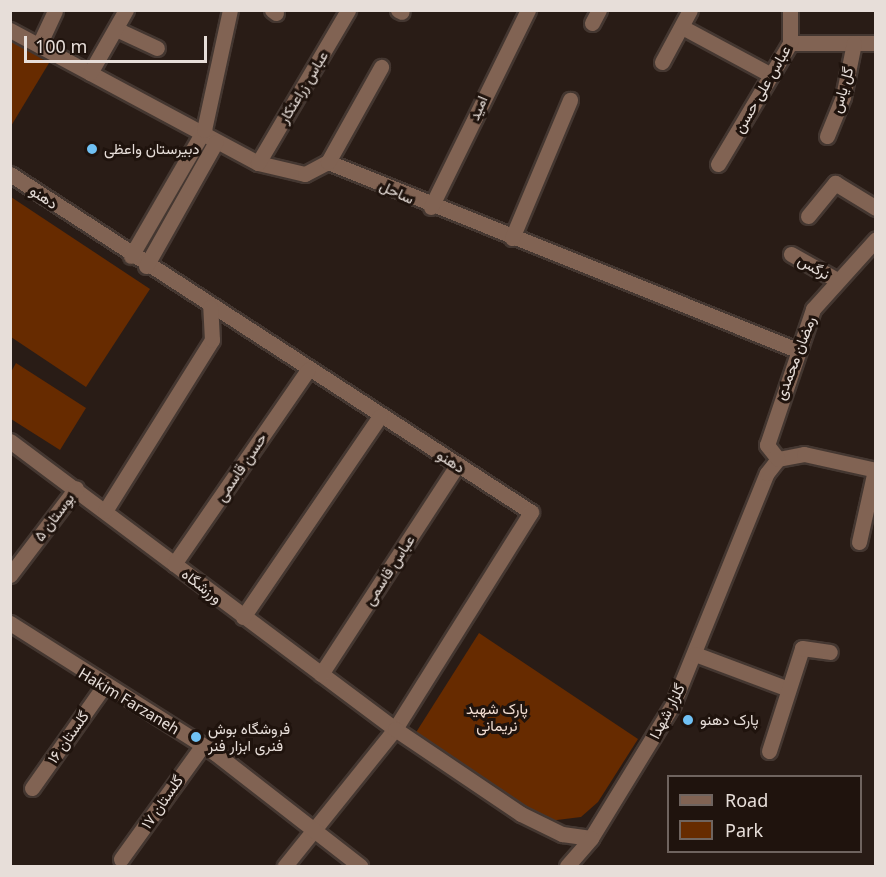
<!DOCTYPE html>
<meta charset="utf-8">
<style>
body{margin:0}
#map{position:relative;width:886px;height:877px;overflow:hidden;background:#291c16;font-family:"Noto Sans",Vazirmatn,sans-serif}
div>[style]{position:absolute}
.green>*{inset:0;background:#672b00}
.roads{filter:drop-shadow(2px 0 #443731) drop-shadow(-2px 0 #443731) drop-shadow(0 2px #443731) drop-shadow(0 -2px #443731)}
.minor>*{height:15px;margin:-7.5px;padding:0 7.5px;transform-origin:7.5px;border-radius:7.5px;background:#816353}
.dots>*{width:16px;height:16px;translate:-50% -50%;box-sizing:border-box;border:3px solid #1f130d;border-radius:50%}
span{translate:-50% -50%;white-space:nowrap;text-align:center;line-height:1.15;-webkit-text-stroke:6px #1f130d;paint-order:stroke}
.street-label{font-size:15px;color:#e7ded9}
.poi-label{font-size:15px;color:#e7ded9}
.left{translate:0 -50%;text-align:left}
.park-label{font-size:15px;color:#f2ded3}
.frame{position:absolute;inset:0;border:12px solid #e7ded9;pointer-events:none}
.legend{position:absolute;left:667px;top:775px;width:195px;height:78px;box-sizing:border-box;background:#1f130d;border:2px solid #6f645f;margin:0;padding:8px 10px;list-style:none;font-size:18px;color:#e7ded9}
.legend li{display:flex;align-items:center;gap:12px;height:30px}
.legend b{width:30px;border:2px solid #6f645f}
.scale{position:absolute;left:24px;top:36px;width:183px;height:27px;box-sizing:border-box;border:3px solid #e7ded9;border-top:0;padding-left:8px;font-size:18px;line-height:21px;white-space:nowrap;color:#e7ded9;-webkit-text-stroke:4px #1f130d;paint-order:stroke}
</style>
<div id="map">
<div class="green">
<i style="clip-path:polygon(11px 40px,49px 63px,11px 126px)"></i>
<i style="clip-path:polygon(11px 197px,150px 289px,86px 387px,11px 337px)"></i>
<i style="clip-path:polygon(16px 363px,86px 408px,60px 450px,11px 419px,11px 372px)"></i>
<i style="clip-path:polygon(479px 633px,638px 739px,598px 802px,581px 817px,549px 821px,415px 734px)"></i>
</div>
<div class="roads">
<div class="minor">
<i style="left:272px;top:10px;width:5px;rotate:37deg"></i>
<i style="left:398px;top:10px;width:4px;rotate:27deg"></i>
<i style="left:592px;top:23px;width:15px;rotate:-62deg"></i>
<i style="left:682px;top:27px;width:101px;rotate:28.3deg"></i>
<i style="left:116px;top:29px;width:45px;rotate:24.9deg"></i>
<i style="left:10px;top:30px;width:281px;rotate:28.2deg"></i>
<i style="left:258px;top:163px;width:48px;rotate:13.2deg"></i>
<i style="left:305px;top:174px;width:26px;rotate:-28deg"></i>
<i style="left:328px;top:162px;width:505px;rotate:21.84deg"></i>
<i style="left:790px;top:43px;width:86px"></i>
<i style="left:39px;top:45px;width:38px;rotate:-65deg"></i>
<i style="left:662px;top:62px;width:59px;rotate:-61.7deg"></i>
<i style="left:90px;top:73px;width:73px;rotate:-60.3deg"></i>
<i style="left:827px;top:136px;width:42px;rotate:-67.7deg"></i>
<i style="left:843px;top:97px;width:55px;rotate:-78.5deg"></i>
<i style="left:328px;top:162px;width:109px;rotate:-60.8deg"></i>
<i style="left:258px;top:163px;width:178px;rotate:-59.5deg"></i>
<i style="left:718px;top:164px;width:141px;rotate:-59.2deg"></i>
<i style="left:790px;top:43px;width:33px;rotate:-90deg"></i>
<i style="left:10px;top:174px;width:621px;rotate:32.97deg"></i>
<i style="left:531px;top:512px;width:256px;rotate:122.1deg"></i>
<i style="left:395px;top:729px;width:176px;rotate:128.8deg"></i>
<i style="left:431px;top:207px;width:220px;rotate:-63.8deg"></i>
<i style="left:808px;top:216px;width:43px;rotate:-50.7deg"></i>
<i style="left:835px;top:183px;width:48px;rotate:31.4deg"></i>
<i style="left:512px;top:238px;width:150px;rotate:-67.2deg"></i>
<i style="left:791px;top:254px;width:53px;rotate:29.5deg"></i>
<i style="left:131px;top:256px;width:146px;rotate:-59.9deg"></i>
<i style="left:204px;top:130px;width:123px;rotate:-77.8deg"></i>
<i style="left:146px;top:266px;width:142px;rotate:-60.6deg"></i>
<i style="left:10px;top:441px;width:481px;rotate:36.8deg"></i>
<i style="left:395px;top:729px;width:152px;rotate:34deg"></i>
<i style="left:521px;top:814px;width:46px;rotate:26deg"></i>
<i style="left:562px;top:834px;width:29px;rotate:8deg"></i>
<i style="left:591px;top:838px;width:157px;rotate:-58.5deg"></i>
<i style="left:673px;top:704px;width:249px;rotate:-67.9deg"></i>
<i style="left:767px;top:473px;width:18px;rotate:-52deg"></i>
<i style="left:778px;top:459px;width:26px;rotate:-11deg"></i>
<i style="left:804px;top:454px;width:74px;rotate:12.5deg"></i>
<i style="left:778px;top:459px;width:18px;rotate:-128deg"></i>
<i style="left:767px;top:445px;width:144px;rotate:-71.3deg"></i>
<i style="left:813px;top:309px;width:94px;rotate:-48deg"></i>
<i style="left:105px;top:511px;width:202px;rotate:-58deg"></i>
<i style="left:212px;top:340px;width:33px;rotate:-93deg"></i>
<i style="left:859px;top:542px;width:74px;rotate:-77.5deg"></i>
<i style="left:174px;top:564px;width:236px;rotate:-55.4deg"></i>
<i style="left:10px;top:575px;width:109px;rotate:-52.8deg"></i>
<i style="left:243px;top:617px;width:243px;rotate:-55.7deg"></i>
<i style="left:10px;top:623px;width:243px;rotate:32.4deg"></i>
<i style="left:215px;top:753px;width:184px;rotate:37.9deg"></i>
<i style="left:695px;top:654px;width:99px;rotate:20.6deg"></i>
<i style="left:321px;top:674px;width:249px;rotate:-56.9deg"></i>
<i style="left:769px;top:751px;width:108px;rotate:-72.2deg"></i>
<i style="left:802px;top:648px;width:28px;rotate:8deg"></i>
<i style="left:32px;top:788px;width:125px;rotate:-54.8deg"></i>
<i style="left:121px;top:859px;width:140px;rotate:-54.3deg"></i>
<i style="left:567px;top:866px;width:37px;rotate:-49deg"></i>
</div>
</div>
<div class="dots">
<i style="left:92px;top:149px;background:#70c1f4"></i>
<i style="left:688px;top:720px;background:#70c1f4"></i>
<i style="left:196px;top:737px;background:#70c1f4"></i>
</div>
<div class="street-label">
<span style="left:303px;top:87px;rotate:-59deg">عباس زراعتکار</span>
<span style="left:762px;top:89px;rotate:-60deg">عباس علی حسن</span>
<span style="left:842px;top:90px;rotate:-74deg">گل یاس</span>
<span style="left:478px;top:108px;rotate:-67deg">امید</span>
<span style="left:397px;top:192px;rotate:25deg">ساحل</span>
<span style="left:44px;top:197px;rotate:34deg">دهنو</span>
<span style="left:814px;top:267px;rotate:30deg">نرگس</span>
<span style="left:795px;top:358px;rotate:-69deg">رمضان محمدی</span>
<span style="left:451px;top:461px;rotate:33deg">دهنو</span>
<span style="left:241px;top:467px;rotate:-56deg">حسن قاسمی</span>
<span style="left:54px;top:517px;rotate:-53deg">بوستان ۵</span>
<span style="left:389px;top:570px;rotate:-57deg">عباس قاسمی</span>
<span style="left:202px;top:586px;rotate:38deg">ورزشگاه</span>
<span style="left:129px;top:701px;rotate:31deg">Hakim Farzaneh</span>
<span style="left:667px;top:711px;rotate:-63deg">گلزار شهدا</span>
<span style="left:68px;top:737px;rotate:-55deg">گلستان ۱۶</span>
<span style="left:162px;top:802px;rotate:-55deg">گلستان ۱۷</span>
</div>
<div class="poi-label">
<span class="left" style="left:104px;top:149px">دبیرستان واعظی</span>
<span class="left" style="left:700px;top:720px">پارک دهنو</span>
<span class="left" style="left:208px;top:737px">فروشگاه بوش<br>فنری ابزار فنر</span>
</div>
<div class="park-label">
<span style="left:497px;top:717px">پارک شهید<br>نریمانی</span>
</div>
<div class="frame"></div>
<ul class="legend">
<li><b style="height:8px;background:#816353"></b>Road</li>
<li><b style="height:16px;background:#672b00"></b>Park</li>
</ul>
<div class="scale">100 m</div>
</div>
